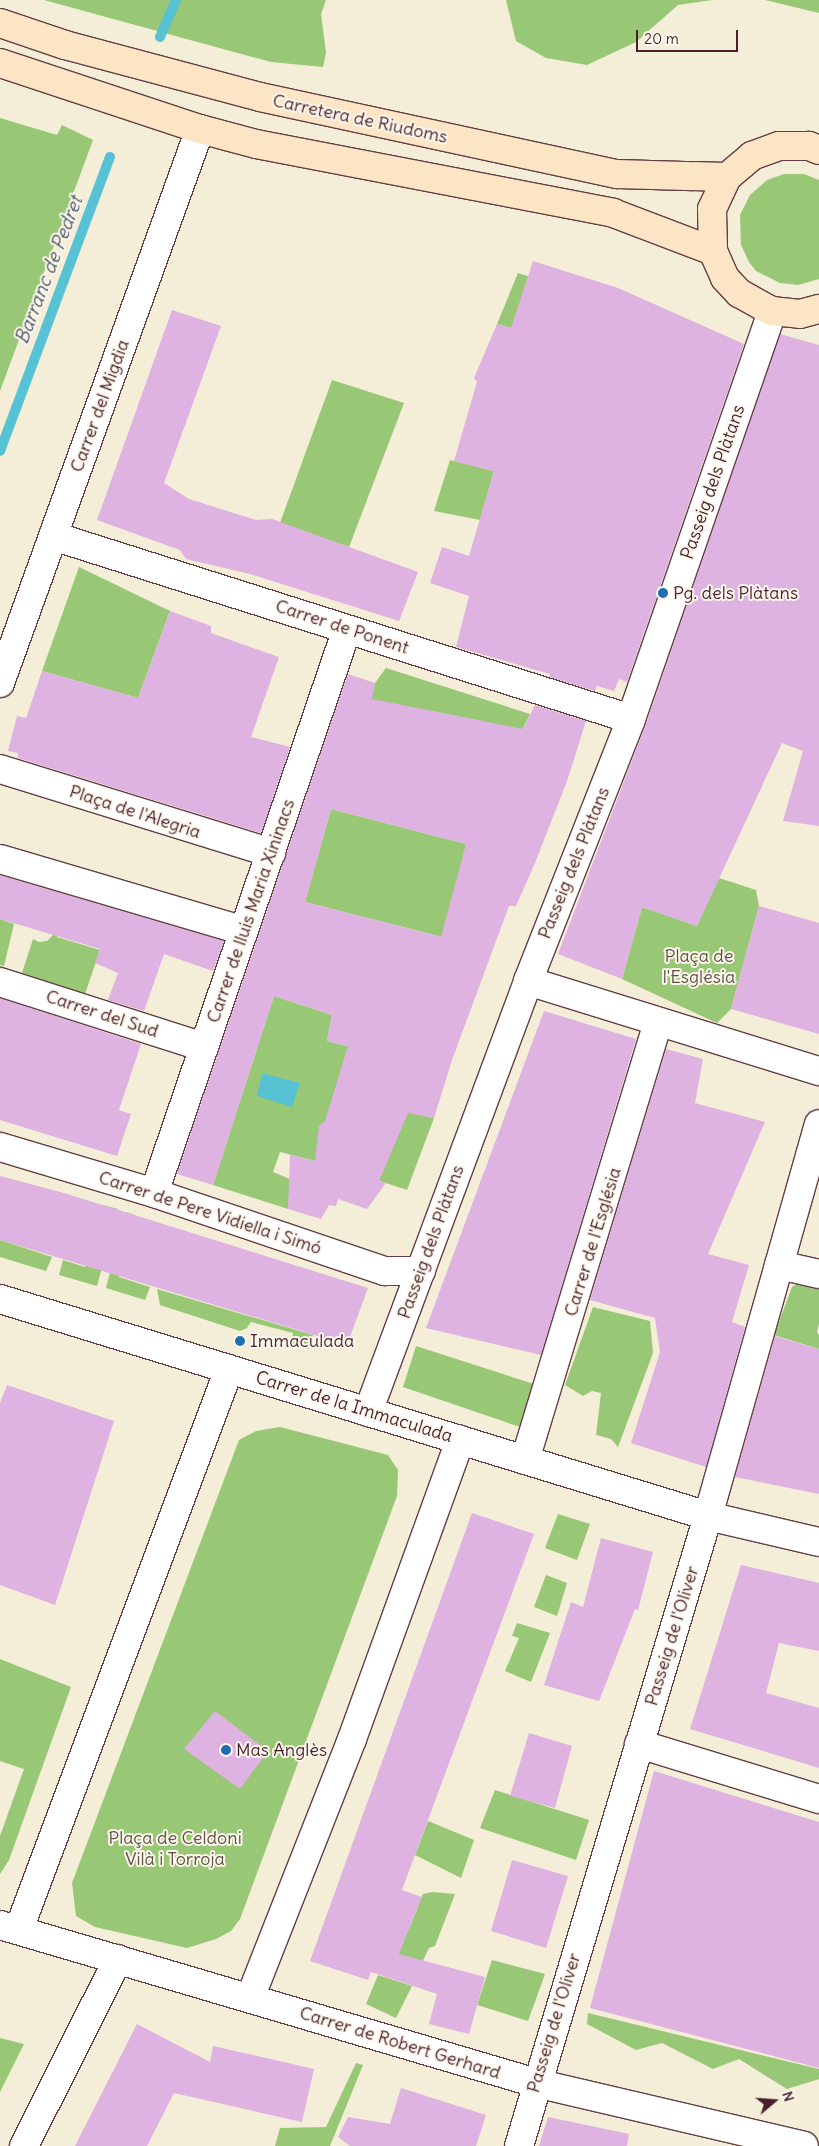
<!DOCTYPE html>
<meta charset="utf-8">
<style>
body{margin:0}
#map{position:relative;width:819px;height:2146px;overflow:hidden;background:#f4edd7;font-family:Delius,sans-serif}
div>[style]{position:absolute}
.green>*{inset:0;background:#98c776}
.water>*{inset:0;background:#57c2d3}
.stream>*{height:10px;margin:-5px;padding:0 5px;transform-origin:5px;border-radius:5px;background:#57c2d3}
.building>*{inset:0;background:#deb2e1}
.roads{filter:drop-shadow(1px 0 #643e45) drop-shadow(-1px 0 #643e45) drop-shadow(0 1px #643e45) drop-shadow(0 -1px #643e45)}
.minor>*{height:28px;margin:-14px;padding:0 14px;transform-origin:14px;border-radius:14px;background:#fff}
.secondary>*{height:28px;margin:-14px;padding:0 14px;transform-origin:14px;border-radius:14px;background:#fce5c4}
.dots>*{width:14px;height:14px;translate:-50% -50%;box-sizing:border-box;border:2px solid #fbf7ec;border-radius:50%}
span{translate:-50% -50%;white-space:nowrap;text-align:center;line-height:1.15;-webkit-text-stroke:4px #fbf7ec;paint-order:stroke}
.street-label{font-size:18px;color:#4a1f2b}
.poi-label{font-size:18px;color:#4a1f2b}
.left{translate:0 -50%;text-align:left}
.park-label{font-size:18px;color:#615142}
.water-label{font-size:19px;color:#4f5866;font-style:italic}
.north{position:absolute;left:749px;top:2076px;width:50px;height:50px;-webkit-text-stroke:4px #fbf7ec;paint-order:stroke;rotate:72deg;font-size:14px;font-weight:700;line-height:20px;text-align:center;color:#4a1f2b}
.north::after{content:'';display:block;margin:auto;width:18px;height:22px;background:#4a1f2b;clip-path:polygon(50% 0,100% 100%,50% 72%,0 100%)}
.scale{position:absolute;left:636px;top:30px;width:102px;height:22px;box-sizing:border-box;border:2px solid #4a1f2b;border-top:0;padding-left:6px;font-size:15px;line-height:18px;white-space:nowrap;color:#4a1f2b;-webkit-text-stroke:4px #fbf7ec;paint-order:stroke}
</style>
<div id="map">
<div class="green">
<i style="clip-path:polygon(44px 0,326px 0,321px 14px,326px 53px,323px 67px,271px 62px)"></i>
<i style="clip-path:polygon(506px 0,712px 0,678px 5px,636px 42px,587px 65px,546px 58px,516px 41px)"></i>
<i style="clip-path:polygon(765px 0,819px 0,819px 13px)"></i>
<i style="clip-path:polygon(0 118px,57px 135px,62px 125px,93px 140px,0 391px)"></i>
<i style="clip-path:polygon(784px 174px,804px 174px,819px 180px,819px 279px,798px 285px,780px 283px,756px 271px,749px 262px,741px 245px,740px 215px,750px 195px,767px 180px)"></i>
<i style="clip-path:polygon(518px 273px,537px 279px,511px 328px,497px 324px)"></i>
<i style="clip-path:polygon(332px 380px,404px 403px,349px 547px,280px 523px)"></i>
<i style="clip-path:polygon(450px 460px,494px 471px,480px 520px,434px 511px)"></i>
<i style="clip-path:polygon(79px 567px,170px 611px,138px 698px,42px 671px)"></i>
<i style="clip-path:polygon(386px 668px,530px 714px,507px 761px,482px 721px,416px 708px,366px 722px,375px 683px)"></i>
<i style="clip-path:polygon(331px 809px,466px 844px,450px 939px,305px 902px)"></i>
<i style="clip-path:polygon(719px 878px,756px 890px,759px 906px,731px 1009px,717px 1023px,622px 979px,642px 907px,697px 926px)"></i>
<i style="clip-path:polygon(0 919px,14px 924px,4px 966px,0 965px)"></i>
<i style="clip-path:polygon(57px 931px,57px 937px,100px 950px,85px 994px,22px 973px,33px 939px,39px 942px,47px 941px)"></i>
<i style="clip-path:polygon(274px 996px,332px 1015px,327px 1041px,388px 1056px,377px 1106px,434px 1118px,407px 1190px,335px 1166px,280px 1152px,273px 1172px,290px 1179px,288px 1209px,213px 1185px)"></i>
<i style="clip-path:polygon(103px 1205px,118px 1209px,97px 1286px,59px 1275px,63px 1260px,85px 1267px)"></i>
<i style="clip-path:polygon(126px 1212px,135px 1215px,119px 1277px,150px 1287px,145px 1300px,106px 1288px)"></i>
<i style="clip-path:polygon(0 1240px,52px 1257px,46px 1271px,0 1257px)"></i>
<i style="clip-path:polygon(798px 1283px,819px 1287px,819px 1324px,817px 1332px,819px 1335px,819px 1349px,774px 1335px,792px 1287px)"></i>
<i style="clip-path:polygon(157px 1289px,313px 1335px,309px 1349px,291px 1345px,293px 1333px,251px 1322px,247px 1328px,240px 1331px,160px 1305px)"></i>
<i style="clip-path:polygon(593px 1307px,650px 1321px,653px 1353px,618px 1447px,611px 1439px,596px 1435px,601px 1393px,592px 1391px,583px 1396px,565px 1385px)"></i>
<i style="clip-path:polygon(416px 1346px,534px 1384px,520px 1427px,403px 1387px)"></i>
<i style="clip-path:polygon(280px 1427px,388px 1455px,398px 1470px,397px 1496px,240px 1919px,231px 1931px,216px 1939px,187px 1948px,95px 1927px,76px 1916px,72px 1883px,239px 1440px,256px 1431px)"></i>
<i style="clip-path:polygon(558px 1514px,590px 1524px,577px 1560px,545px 1548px)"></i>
<i style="clip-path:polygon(546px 1575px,567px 1583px,557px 1616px,534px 1607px)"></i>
<i style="clip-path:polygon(517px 1623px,550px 1633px,531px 1682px,505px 1671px,519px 1638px,512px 1636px)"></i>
<i style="clip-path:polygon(0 1659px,71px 1687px,9px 1860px,0 1874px,0 1836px,24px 1769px,0 1761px)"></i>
<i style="clip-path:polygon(495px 1790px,589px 1820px,576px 1860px,480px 1828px)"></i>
<i style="clip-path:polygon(428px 1821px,474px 1840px,461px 1878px,415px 1855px)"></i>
<i style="clip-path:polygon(433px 1892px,455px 1894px,435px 1946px,429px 1948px,418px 1971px,393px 1959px,404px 1926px,410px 1927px,423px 1894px)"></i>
<i style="clip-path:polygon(492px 1960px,545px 1974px,528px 2021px,477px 2005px)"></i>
<i style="clip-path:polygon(378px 1975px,412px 1986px,396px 2018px,366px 2004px)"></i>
<i style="clip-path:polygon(588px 2013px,819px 2069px,819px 2079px,787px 2089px,739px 2059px,713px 2069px,662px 2043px,636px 2050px,587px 2024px)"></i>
<i style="clip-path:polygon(0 2038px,24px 2044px,0 2092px)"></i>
<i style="clip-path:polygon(356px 2063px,363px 2065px,330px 2146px,275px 2146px,280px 2128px,326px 2127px)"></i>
</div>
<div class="water">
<i style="clip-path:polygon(262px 1073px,300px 1083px,292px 1107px,257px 1096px)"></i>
</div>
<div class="stream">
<i style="left:160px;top:37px;width:40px;rotate:-66.6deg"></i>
<i style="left:0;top:451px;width:314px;rotate:-69.5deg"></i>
</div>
<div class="building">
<i style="clip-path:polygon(533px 261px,618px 288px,744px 344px,627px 682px,619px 679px,614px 691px,597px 686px,595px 691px,549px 677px,550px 674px,456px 647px,469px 596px,430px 583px,442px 547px,469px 556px,494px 471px,454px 461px,477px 382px,474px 378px,497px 324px,511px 328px)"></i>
<i style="clip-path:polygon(172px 310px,221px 326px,164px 483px,189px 499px,256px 520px,272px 519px,418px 572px,399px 621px,250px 574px,186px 559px,180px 550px,97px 520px)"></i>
<i style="clip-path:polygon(780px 334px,819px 345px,819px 826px,783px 821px,803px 751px,782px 743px,697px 926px,642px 907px,622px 979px,558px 954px,646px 724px)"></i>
<i style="clip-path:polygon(170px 611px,211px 626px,211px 633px,279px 657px,251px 737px,290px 747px,261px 833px,18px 758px,18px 753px,8px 751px,17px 716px,26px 718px,42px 671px,138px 698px)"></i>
<i style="clip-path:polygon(evenodd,348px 674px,375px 683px,372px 699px,523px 729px,535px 705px,586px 721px,567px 781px,535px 863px,516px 906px,509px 906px,452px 1060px,434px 1118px,408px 1113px,379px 1181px,386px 1183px,367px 1209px,338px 1199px,336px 1206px,329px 1205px,321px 1219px,288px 1209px,290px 1155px,315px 1161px,319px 1126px,325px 1121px,348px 1046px,327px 1041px,332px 1015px,274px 996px,213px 1185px,177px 1174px,348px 674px,331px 809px,466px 844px,441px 937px,305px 902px,331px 809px)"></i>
<i style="clip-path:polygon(0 875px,224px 941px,213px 971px,164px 954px,144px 1011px,108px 1000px,118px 973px,95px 963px,100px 949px,0 919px)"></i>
<i style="clip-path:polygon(759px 906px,819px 923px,819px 1034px,731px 1009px)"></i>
<i style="clip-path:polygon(0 998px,141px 1044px,119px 1110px,131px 1114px,117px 1156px,0 1120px)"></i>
<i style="clip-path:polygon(544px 1011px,636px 1039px,541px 1355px,426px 1328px)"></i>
<i style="clip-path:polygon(666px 1049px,703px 1059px,695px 1103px,765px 1122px,708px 1254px,749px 1265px,732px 1322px,745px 1327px,706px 1467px,631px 1443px,660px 1352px,655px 1318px,590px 1300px)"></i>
<i style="clip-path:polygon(0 1176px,64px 1193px,368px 1288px,347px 1345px,0 1240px)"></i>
<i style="clip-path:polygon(775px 1336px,819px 1349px,819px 1494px,735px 1477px)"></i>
<i style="clip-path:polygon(7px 1385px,114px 1421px,55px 1605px,0 1585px,0 1403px)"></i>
<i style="clip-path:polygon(472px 1513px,534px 1534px,402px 1890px,422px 1897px,399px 1954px,485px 1977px,469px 2034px,429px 2024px,437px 1994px,371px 1972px,368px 1980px,310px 1961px)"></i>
<i style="clip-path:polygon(601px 1538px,653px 1552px,638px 1610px,635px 1609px,599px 1701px,544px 1685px,571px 1602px,583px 1607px)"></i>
<i style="clip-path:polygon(741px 1565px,819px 1583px,819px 1651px,779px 1643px,766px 1693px,819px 1708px,819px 1768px,690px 1729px)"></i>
<i style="clip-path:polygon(215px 1711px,268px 1751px,240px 1789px,184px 1749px)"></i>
<i style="clip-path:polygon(529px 1733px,572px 1746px,555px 1808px,510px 1796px)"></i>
<i style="clip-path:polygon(654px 1771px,819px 1822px,819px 2068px,590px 2008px)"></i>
<i style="clip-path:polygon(512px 1860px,568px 1876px,546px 1948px,491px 1931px)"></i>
<i style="clip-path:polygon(137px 2024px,210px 2062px,213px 2046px,314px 2069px,302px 2122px,174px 2093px,147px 2146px,75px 2146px)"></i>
<i style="clip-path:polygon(401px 2088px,486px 2115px,476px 2146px,350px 2146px,338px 2137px,348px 2117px,390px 2124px)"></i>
<i style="clip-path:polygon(548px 2117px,629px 2134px,627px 2146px,539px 2146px)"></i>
</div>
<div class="roads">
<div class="minor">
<i style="left:53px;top:536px;width:606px;rotate:17.57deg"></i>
<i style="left:0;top:683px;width:589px;rotate:-70.15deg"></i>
<i style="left:0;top:769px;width:284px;rotate:17.2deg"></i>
<i style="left:0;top:859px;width:254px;rotate:16.4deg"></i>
<i style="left:528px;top:981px;width:305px;rotate:17.2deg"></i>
<i style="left:0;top:982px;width:214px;rotate:17.7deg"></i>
<i style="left:0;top:1147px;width:161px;rotate:16.6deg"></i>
<i style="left:154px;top:1193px;width:244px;rotate:18.7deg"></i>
<i style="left:385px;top:1271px;width:36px"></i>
<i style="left:154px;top:1193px;width:596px;rotate:-71.11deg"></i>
<i style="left:779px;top:1265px;width:41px;rotate:12.7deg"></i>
<i style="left:0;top:1299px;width:741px;rotate:17.04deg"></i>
<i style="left:708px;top:1516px;width:114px;rotate:13.2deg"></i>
<i style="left:368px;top:1412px;width:460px;rotate:-69.6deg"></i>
<i style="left:528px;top:981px;width:282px;rotate:-68.5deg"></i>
<i style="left:631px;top:719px;width:432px;rotate:-70.9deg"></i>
<i style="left:525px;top:1460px;width:457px;rotate:-73.1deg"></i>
<i style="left:639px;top:1744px;width:188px;rotate:17deg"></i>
<i style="left:0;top:1925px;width:559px;rotate:16.42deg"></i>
<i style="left:536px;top:2083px;width:275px;rotate:13.2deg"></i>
<i style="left:19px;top:1929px;width:598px;rotate:-69.44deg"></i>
<i style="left:250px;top:1998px;width:278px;rotate:-68.5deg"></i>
<i style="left:352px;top:1739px;width:318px;rotate:-70.1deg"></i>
<i style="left:24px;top:2146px;width:209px;rotate:-63.3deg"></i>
<i style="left:519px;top:2146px;width:658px;rotate:-73.3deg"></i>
<i style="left:708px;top:1516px;width:407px;rotate:-74.2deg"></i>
</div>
<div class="secondary">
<i style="left:0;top:23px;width:69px;rotate:18.7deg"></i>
<i style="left:65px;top:45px;width:202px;rotate:14.9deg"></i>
<i style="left:260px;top:97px;width:365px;rotate:12.2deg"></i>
<i style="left:617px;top:174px;width:110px;rotate:1.6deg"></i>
<i style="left:0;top:63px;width:211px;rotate:18.3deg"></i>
<i style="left:200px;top:129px;width:58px;rotate:15deg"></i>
<i style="left:256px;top:144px;width:364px;rotate:10.9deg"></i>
<i style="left:613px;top:213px;width:107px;rotate:20.8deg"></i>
<i style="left:819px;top:150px;width:11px;rotate:-158deg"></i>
<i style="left:809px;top:146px;width:30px;rotate:180deg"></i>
<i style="left:779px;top:146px;width:29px;rotate:160deg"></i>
<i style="left:752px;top:156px;width:33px;rotate:140deg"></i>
<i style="left:727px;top:177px;width:35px;rotate:115deg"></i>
<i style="left:712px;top:209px;width:42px;rotate:88.6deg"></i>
<i style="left:713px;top:251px;width:30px;rotate:66deg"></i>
<i style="left:725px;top:278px;width:21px;rotate:47deg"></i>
<i style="left:739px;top:293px;width:38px;rotate:29deg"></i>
<i style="left:772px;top:311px;width:28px;rotate:6deg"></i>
<i style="left:800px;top:314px;width:20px;rotate:-15deg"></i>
</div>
</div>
<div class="dots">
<i style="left:663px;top:593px;background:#1f6fb2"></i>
<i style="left:240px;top:1341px;background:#1f6fb2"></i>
<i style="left:226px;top:1750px;background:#1f6fb2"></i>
</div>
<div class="street-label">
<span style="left:360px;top:119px;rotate:12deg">Carretera de Riudoms</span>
<span style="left:100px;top:406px;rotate:-70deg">Carrer del Migdia</span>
<span style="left:713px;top:482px;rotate:-71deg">Passeig dels Plàtans</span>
<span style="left:342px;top:627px;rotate:18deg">Carrer de Ponent</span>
<span style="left:135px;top:812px;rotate:18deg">Plaça de l'Alegria</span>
<span style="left:574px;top:863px;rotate:-68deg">Passeig dels Plàtans</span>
<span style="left:251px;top:911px;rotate:-71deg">Carrer de lluis Maria Xininacs</span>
<span style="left:102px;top:1014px;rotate:18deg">Carrer del Sud</span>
<span style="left:210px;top:1213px;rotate:18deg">Carrer de Pere Vidiella i Simó</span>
<span style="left:431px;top:1242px;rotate:-70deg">Passeig dels Plàtans</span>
<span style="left:593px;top:1242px;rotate:-73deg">Carrer de l'Església</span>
<span style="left:354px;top:1407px;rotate:17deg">Carrer de la Immaculada</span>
<span style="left:672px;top:1636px;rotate:-73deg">Passeig de l'Oliver</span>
<span style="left:554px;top:2023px;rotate:-73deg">Passeig de l'Oliver</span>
<span style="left:400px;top:2043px;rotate:17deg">Carrer de Robert Gerhard</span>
</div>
<div class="poi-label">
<span class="left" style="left:673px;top:593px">Pg. dels Plàtans</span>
<span class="left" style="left:250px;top:1341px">Immaculada</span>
<span class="left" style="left:236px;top:1750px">Mas Anglès</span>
</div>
<div class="park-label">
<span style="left:699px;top:967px">Plaça de<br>l'Església</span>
<span style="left:175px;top:1849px">Plaça de Celdoni<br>Vilà i Torroja</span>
</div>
<div class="water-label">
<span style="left:49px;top:270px;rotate:-69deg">Barranc de Pedret</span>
</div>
<div class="north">N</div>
<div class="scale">20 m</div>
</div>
